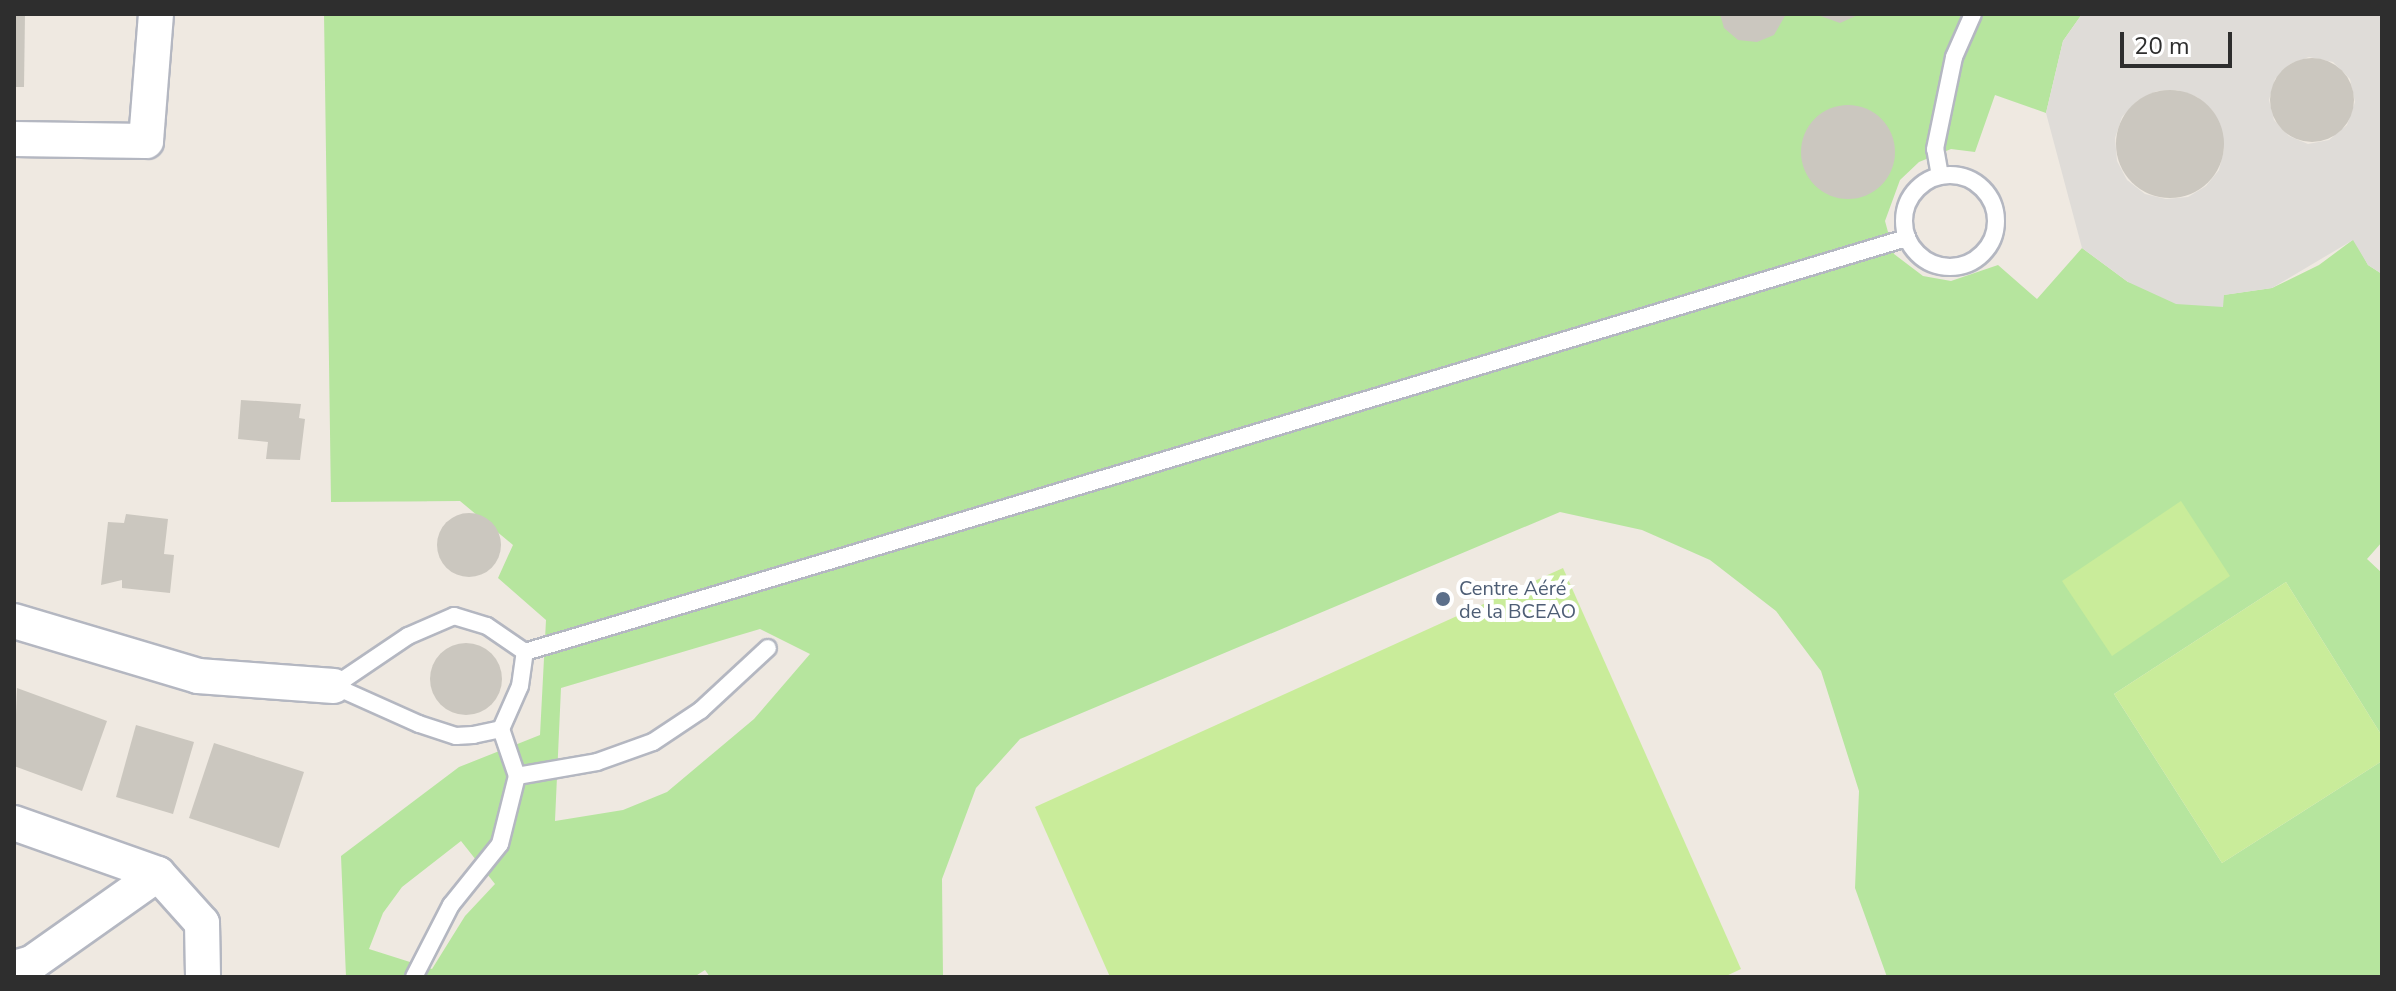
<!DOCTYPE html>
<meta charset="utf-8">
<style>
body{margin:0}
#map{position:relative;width:2396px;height:991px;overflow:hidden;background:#efe9e1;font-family:"Nunito Sans",sans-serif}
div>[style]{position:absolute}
.green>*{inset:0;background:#b6e59e}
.pitch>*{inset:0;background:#c9ec9a}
.plaza>*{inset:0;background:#dfdcd8}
.building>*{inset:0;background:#cbc7bf}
.round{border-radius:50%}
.roads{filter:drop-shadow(2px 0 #b4b7c1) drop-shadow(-2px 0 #b4b7c1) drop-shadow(0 2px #b4b7c1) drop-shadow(0 -2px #b4b7c1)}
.lane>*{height:16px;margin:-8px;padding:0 8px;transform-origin:8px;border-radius:8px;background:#fff}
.lane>.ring{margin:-8px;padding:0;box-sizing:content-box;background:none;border:16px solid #fff;border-radius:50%}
.street>*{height:34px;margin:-17px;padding:0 17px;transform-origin:17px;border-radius:17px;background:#fff}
.dots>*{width:22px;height:22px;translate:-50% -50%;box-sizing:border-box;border:4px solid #fff;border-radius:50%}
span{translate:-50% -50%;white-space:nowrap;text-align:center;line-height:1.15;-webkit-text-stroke:8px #fff;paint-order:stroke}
.service-label{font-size:20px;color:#4e5e75}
.left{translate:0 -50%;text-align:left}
.frame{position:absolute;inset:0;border:16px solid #2e2e2e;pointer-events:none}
.scale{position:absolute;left:2120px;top:32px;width:112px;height:36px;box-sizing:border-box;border:4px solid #2e2e2e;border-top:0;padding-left:10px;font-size:24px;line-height:28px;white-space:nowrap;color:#2e2e2e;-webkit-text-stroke:6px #fff;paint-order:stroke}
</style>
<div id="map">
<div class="green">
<i style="clip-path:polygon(evenodd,324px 14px,2082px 14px,2063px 41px,2046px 113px,1995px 95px,1975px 152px,1951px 149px,1919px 162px,1900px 180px,1885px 221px,1894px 254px,1923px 276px,1951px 281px,1998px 265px,2037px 299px,2082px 248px,2128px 282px,2223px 295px,2272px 288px,2319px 265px,2354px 239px,2368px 265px,2382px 274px,2382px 542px,2367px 559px,2382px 573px,2382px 736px,2286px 582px,2114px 694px,2222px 863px,2382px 761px,2382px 977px,1887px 977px,1855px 888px,1859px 791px,1821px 671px,1776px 611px,1710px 560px,1642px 530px,1560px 512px,1020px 739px,976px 788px,942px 879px,943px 977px,710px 977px,705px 970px,694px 977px,346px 977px,341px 856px,459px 767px,540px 735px,546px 620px,498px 578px,513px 545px,460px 501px,331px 502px,324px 14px,760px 629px,810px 654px,754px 719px,667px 792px,623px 810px,555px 821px,561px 688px,760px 629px,324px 14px,461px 841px,495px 884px,465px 916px,432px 969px,369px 949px,383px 913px,402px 887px,461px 841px)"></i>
</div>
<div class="pitch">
<i style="clip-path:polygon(2181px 501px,2230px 576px,2112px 656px,2062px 581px)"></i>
<i style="clip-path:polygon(1563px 568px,1741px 969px,1724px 977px,1110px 977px,1035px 807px)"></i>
<i style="clip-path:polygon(2286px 582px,2382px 736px,2382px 761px,2222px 863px,2114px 694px)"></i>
</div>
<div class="plaza">
<i style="clip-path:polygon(evenodd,2082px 14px,2382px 14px,2382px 274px,2368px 265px,2353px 240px,2272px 288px,2224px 295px,2223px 307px,2176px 304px,2128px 282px,2082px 248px,2046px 113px,2063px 41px,2082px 14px,2309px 57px,2333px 62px,2350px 79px,2355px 102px,2347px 125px,2329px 140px,2308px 144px,2289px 136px,2274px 120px,2269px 100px,2275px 79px,2290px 64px,2309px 57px,2082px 14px,2177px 90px,2197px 97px,2212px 110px,2224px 149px,2219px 170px,2206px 186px,2188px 197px,2166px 199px,2145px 194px,2127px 180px,2117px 161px,2115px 138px,2122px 117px,2137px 101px,2157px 91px,2177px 90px)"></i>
</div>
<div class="building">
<i style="clip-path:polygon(14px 14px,25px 14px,24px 87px,14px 87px)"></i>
<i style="clip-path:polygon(1720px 14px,1786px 14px,1774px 35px,1757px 42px,1738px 40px,1724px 28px)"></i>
<i style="clip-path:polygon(1815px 14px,1860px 14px,1840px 23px)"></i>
<i class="round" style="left:2270px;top:58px;width:84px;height:84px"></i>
<i class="round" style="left:2116px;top:90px;width:108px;height:108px"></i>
<i class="round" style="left:1801px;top:105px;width:94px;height:94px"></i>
<i style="clip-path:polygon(241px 400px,301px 404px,299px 418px,305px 419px,300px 460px,266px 459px,268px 442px,238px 439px)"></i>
<i class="round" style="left:437px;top:513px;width:64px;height:64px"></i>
<i style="clip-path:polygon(126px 514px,168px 519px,164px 554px,174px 555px,170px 593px,122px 588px,122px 580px,101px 585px,108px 522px,124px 523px)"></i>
<i class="round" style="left:430px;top:643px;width:72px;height:72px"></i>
<i style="clip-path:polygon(17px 688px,107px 721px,82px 791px,14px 766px)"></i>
<i style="clip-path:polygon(136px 725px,194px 742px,173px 814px,116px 797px)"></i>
<i style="clip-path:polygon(214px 743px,304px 772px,279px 848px,189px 818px)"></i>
</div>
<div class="roads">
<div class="lane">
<i class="ring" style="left:1904px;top:175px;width:76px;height:76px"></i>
<i style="left:1940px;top:176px;width:27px;rotate:-100deg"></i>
<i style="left:1935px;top:149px;width:94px;rotate:-78.3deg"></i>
<i style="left:1954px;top:57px;width:47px;rotate:-66.2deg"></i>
<i style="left:525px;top:652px;width:1443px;rotate:-16.68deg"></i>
<i style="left:334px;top:686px;width:93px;rotate:24.1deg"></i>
<i style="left:419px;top:724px;width:39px;rotate:18deg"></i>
<i style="left:456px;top:736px;width:17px;rotate:-3deg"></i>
<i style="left:473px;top:735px;width:29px;rotate:-12deg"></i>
<i style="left:501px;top:729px;width:47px;rotate:-66.2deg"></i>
<i style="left:520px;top:686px;width:34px;rotate:-82deg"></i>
<i style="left:334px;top:686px;width:89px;rotate:-34deg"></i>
<i style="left:408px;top:636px;width:50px;rotate:-23.5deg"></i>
<i style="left:454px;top:616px;width:34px;rotate:17deg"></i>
<i style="left:487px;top:626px;width:46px;rotate:34.4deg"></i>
<i style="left:517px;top:776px;width:81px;rotate:-9.9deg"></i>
<i style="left:597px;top:762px;width:59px;rotate:-19.7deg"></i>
<i style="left:653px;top:742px;width:58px;rotate:-33.7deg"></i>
<i style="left:701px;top:710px;width:91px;rotate:-42.8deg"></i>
<i style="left:414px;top:977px;width:81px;rotate:-62.8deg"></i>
<i style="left:451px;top:905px;width:78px;rotate:-51.2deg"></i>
<i style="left:500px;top:844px;width:70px;rotate:-76deg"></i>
<i style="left:517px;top:776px;width:50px;rotate:-108.8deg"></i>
</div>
<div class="street">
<i style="left:14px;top:139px;width:132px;rotate:0.9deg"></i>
<i style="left:146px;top:141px;width:127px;rotate:-85.5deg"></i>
<i style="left:14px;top:621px;width:192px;rotate:16.6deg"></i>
<i style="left:198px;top:676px;width:136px;rotate:4.2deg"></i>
<i style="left:14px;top:823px;width:153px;rotate:19.5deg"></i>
<i style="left:158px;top:874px;width:66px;rotate:48.1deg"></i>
<i style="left:202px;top:923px;width:54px;rotate:88.9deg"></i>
<i style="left:14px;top:968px;width:19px;rotate:-16deg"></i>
<i style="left:32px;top:963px;width:154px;rotate:-35.2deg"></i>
</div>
</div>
<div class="dots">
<i style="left:1443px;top:599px;background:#5c6f8a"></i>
</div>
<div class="service-label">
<span class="left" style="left:1459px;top:600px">Centre Aéré<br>de la BCEAO</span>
</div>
<div class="frame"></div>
<div class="scale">20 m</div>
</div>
